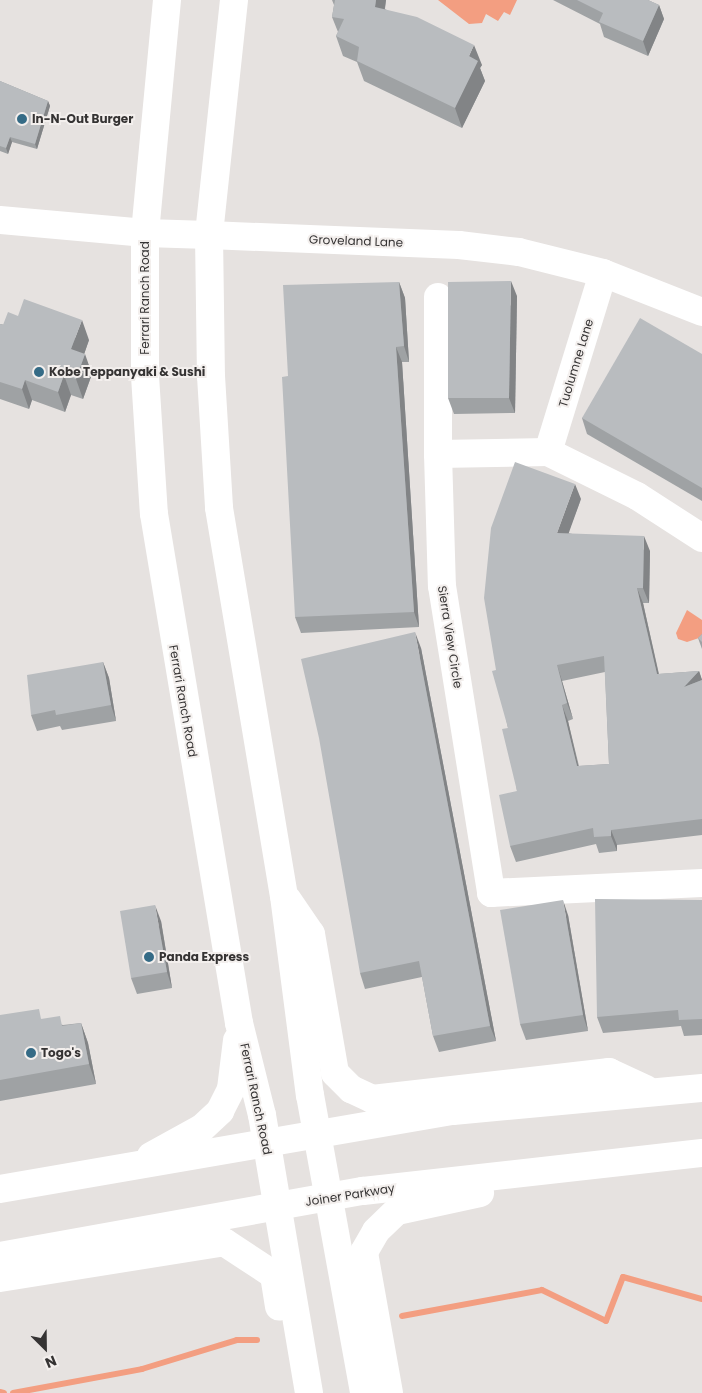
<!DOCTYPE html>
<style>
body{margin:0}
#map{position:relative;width:702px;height:1393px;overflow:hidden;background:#e6e2e0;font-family:Poppins,sans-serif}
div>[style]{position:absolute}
.water>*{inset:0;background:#f39e81}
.stream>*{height:6px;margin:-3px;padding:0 3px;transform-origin:3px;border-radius:3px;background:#f39e81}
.minor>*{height:28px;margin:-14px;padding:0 14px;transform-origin:14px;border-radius:14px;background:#fff}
.major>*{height:28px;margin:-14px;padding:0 14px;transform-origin:14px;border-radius:14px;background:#fff}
.wall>*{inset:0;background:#9fa2a4}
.shaded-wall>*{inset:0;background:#828486}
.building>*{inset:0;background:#b9bcbf}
.dots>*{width:14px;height:14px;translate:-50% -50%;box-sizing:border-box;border:2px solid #f3efed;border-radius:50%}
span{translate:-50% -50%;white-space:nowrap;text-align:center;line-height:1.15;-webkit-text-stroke:4px #f3efed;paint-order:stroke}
.poi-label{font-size:12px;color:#353333;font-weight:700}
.left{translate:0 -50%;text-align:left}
.street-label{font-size:12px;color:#353333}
.north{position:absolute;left:20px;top:1323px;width:50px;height:50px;-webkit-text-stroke:4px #f3efed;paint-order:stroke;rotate:157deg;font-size:14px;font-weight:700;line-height:20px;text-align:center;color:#353333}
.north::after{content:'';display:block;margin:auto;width:18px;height:22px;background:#353333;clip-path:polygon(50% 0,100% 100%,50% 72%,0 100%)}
</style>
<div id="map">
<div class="water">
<i style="clip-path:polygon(438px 0,517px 0,510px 15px,504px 12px,498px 21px,486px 14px,482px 23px,469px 24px)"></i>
<i style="clip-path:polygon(687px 610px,702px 620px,702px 637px,687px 642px,678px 639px,676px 633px)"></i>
</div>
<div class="stream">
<i style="left:402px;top:1316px;width:142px;rotate:-10.5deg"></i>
<i style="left:542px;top:1290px;width:71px;rotate:25.8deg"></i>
<i style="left:606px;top:1321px;width:47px;rotate:-68.9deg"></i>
<i style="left:623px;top:1277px;width:82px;rotate:15.6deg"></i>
<i style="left:0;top:1392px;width:4px;rotate:14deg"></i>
<i style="left:13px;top:1393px;width:131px;rotate:-10.5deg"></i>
<i style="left:142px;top:1369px;width:99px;rotate:-17deg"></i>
<i style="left:237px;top:1340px;width:20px"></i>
</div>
<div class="minor">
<i style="left:145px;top:233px;width:64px;rotate:1.8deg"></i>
<i style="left:438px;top:297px;width:157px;rotate:90deg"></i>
<i style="left:548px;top:452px;width:187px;rotate:-72.9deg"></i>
<i style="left:702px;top:538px;width:77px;rotate:-147.1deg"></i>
<i style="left:637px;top:496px;width:99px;rotate:-153.7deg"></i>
<i style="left:548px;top:452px;width:110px;rotate:179deg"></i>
<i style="left:438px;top:454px;width:132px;rotate:88.3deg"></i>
<i style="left:442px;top:586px;width:311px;rotate:80.9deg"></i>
<i style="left:491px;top:893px;width:211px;rotate:-2.7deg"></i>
</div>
<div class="major">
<i style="left:167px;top:0;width:234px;rotate:95.4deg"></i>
<i style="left:145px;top:233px;width:143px;rotate:90deg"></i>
<i style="left:145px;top:376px;width:138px;rotate:86.3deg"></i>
<i style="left:154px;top:514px;width:516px;rotate:80.52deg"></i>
<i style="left:239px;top:1023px;width:95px;rotate:76deg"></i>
<i style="left:262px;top:1115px;width:282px;rotate:80.4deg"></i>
<i style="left:234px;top:0;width:236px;rotate:96.1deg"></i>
<i style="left:209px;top:235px;width:141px;rotate:89.2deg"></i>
<i style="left:211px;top:376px;width:132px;rotate:86.5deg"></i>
<i style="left:219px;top:508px;width:393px;rotate:80.5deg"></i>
<i style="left:284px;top:896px;width:201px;rotate:82.6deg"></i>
<i style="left:310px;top:1095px;width:303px;rotate:79.7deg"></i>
<i style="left:0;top:220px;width:146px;rotate:5.1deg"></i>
<i style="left:209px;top:235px;width:250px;rotate:2.3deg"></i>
<i style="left:459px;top:245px;width:60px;rotate:6.7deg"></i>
<i style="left:519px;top:252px;width:87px;rotate:14deg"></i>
<i style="left:603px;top:273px;width:106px;rotate:21.5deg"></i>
<i style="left:287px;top:899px;width:42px;rotate:55.6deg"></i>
<i style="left:311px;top:934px;width:141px;rotate:80.2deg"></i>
<i style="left:335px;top:1073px;width:23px;rotate:45deg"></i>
<i style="left:351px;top:1089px;width:23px;rotate:25deg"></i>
<i style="left:372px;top:1099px;width:239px;rotate:-6.5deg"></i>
<i style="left:609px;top:1072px;width:41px;rotate:24.7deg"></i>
<i style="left:151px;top:1156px;width:58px;rotate:-28.8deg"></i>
<i style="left:202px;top:1128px;width:25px;rotate:-43deg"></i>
<i style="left:220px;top:1111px;width:25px;rotate:-63deg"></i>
<i style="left:231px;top:1089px;width:49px;rotate:-83deg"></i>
<i style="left:0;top:1189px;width:460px;rotate:-9.8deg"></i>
<i style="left:453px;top:1111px;width:250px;rotate:-5.3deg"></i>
<i style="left:0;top:1256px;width:369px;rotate:-10.2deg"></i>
<i style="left:363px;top:1191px;width:341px;rotate:-6.4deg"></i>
<i style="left:0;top:1278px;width:227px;rotate:-9.1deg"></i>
<i style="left:224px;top:1242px;width:60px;rotate:33.4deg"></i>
<i style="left:274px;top:1275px;width:32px;rotate:81deg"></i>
<i style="left:389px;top:1393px;width:143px;rotate:-100.1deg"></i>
<i style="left:364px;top:1252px;width:24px;rotate:-60deg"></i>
<i style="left:376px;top:1231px;width:29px;rotate:-44deg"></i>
<i style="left:397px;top:1211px;width:85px;rotate:-12.2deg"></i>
</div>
<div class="wall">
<i style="clip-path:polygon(332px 0,386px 0,385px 9px,482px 65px,480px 68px,485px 81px,462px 128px,364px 81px,357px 62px,343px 56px,336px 36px,338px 32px,332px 17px,334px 5px)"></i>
<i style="clip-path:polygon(553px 0,648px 0,659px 5px,664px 19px,648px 56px,604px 37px,600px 24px)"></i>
<i style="clip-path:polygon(0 81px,48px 101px,50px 106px,37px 149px,12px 142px,8px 154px,0 151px)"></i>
<i style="clip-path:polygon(399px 282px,405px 298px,409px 362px,402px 362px,419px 627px,301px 633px,295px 617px)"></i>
<i style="clip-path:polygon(517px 296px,515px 413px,454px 414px,448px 398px)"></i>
<i style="clip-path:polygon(0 324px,89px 340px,84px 354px,92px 374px,83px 399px,71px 395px,65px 412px,32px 400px,29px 409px,0 399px)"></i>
<i style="clip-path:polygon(702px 354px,702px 501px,587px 434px,582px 418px)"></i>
<i style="clip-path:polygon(evenodd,581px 499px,568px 533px,650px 551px,649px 603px,643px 603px,659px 674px,699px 671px,702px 680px,702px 835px,617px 845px,617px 851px,599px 853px,596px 844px,516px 862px,510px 846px,517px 791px,508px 728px,496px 670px,581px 499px,605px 672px,609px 764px,579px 766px,568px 721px,573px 719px,562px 681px,605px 672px)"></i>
<i style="clip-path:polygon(702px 634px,702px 649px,698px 638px)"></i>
<i style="clip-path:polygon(421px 648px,496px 1041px,439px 1052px,433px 1036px,422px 977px,365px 989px,360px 973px)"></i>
<i style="clip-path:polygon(103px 662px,109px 678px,116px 721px,62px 730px,60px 726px,37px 731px,31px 715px)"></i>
<i style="clip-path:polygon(702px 900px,702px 1035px,684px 1036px,681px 1026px,603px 1033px,597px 1017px)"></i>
<i style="clip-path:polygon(568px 915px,588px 1031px,526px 1040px,520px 1024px)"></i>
<i style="clip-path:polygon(161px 921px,172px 988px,137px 994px,131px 978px)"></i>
<i style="clip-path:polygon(0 1015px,42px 1019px,63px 1025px,81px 1023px,88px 1043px,96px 1084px,0 1101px)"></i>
</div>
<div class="shaded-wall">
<i style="clip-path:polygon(376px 0,386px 0,382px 27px,375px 7px)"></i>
<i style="clip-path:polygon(659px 5px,664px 19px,648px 56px,643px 41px)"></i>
<i style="clip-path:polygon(474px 45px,482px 65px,480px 68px,485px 81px,462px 128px,455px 108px,469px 56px)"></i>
<i style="clip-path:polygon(48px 101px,50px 106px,37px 149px,35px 144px)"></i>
<i style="clip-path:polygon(10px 137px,12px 142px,8px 154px,6px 148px)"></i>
<i style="clip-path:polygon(511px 281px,517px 296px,515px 413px,509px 398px)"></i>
<i style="clip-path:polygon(399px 282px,405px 298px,409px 362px,404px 346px)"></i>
<i style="clip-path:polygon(82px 320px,89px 340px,79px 369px,71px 349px)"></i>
<i style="clip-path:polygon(396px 347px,402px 362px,419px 627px,414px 612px)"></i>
<i style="clip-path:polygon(85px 354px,92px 374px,83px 399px,76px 379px)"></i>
<i style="clip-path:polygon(64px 375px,71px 395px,65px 412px,58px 392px)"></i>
<i style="clip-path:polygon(25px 380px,32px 400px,29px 409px,22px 389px)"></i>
<i style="clip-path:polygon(575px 484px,581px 499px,563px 549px,557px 533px)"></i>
<i style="clip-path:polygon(644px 536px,650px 551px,649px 603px,643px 588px)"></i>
<i style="clip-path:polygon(637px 588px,643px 603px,662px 689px,657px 674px)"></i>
<i style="clip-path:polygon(415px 632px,421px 648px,496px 1041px,490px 1026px)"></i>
<i style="clip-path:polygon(103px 662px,109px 678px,116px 721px,111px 705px)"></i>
<i style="clip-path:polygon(557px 665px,562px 681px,573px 719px,567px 703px)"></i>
<i style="clip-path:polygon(699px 671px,702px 680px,684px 687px)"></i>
<i style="clip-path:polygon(562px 705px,568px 721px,582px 782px,577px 766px)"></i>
<i style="clip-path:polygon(611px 830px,617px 845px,617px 851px,611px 836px)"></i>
<i style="clip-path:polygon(563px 900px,568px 915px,588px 1031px,583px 1015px)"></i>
<i style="clip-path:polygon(155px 905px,161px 921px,172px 988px,167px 972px)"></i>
<i style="clip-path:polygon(81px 1023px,88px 1043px,96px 1084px,89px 1064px)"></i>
</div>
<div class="building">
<i style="clip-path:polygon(335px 0,376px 0,375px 7px,417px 17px,474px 45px,469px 56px,478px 61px,455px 108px,357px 61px,359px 47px,336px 36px,344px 19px,332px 17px)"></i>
<i style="clip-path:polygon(577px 0,648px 0,659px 5px,643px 41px,599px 22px,603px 13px)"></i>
<i style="clip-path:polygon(0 81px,48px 101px,35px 144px,10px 137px,6px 148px,0 146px)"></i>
<i style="clip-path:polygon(511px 281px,509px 398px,448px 398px,448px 282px)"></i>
<i style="clip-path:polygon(399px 282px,404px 346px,396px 347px,414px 612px,295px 617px,282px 377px,288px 376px,283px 285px)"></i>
<i style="clip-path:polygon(24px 299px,82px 320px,71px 349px,85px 354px,76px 379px,64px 375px,58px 392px,25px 380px,22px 389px,0 382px,0 324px,3px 325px,8px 312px,18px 316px)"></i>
<i style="clip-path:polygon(640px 318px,702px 354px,702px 488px,582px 418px)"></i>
<i style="clip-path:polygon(evenodd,515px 462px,575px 484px,557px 533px,644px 536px,643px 588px,637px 588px,657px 674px,699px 671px,684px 687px,702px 680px,702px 819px,611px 830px,611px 836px,594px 837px,593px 828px,510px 846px,499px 795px,517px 791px,502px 729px,508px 728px,492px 671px,496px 670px,484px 598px,491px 528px,515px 462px,604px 656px,609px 764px,577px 766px,562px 705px,567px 703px,557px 665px,604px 656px)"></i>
<i style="clip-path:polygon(415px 632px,490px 1026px,433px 1036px,419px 961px,360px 973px,319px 738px,301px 659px)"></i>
<i style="clip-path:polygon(702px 634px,702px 642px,698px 638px)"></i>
<i style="clip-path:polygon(103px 662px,111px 705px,56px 715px,55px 710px,31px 715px,27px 675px)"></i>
<i style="clip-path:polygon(595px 899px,702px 900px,702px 1019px,679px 1020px,678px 1010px,597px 1017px)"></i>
<i style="clip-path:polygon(563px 900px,583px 1015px,520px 1024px,500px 910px)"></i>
<i style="clip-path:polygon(155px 905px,167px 972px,131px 978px,120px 911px)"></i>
<i style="clip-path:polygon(39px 1009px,41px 1019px,60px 1016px,62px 1026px,81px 1023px,89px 1064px,0 1080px,0 1015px)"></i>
</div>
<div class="dots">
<i style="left:22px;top:119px;background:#356b86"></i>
<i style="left:39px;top:372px;background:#356b86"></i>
<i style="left:149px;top:957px;background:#356b86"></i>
<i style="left:31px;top:1053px;background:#356b86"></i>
</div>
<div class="poi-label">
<span class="left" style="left:32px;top:119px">In-N-Out Burger</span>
<span class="left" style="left:49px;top:372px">Kobe Teppanyaki &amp; Sushi</span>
<span class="left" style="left:159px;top:957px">Panda Express</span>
<span class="left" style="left:41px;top:1053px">Togo's</span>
</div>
<div class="street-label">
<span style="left:356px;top:241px;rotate:2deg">Groveland Lane</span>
<span style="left:145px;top:298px;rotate:-90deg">Ferrari Ranch Road</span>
<span style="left:576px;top:363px;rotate:-73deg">Tuolumne Lane</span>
<span style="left:450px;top:637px;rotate:81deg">Sierra View Circle</span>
<span style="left:183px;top:701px;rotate:80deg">Ferrari Ranch Road</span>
<span style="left:256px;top:1099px;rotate:78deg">Ferrari Ranch Road</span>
<span style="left:350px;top:1195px;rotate:-9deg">Joiner Parkway</span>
</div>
<div class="north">N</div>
</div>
